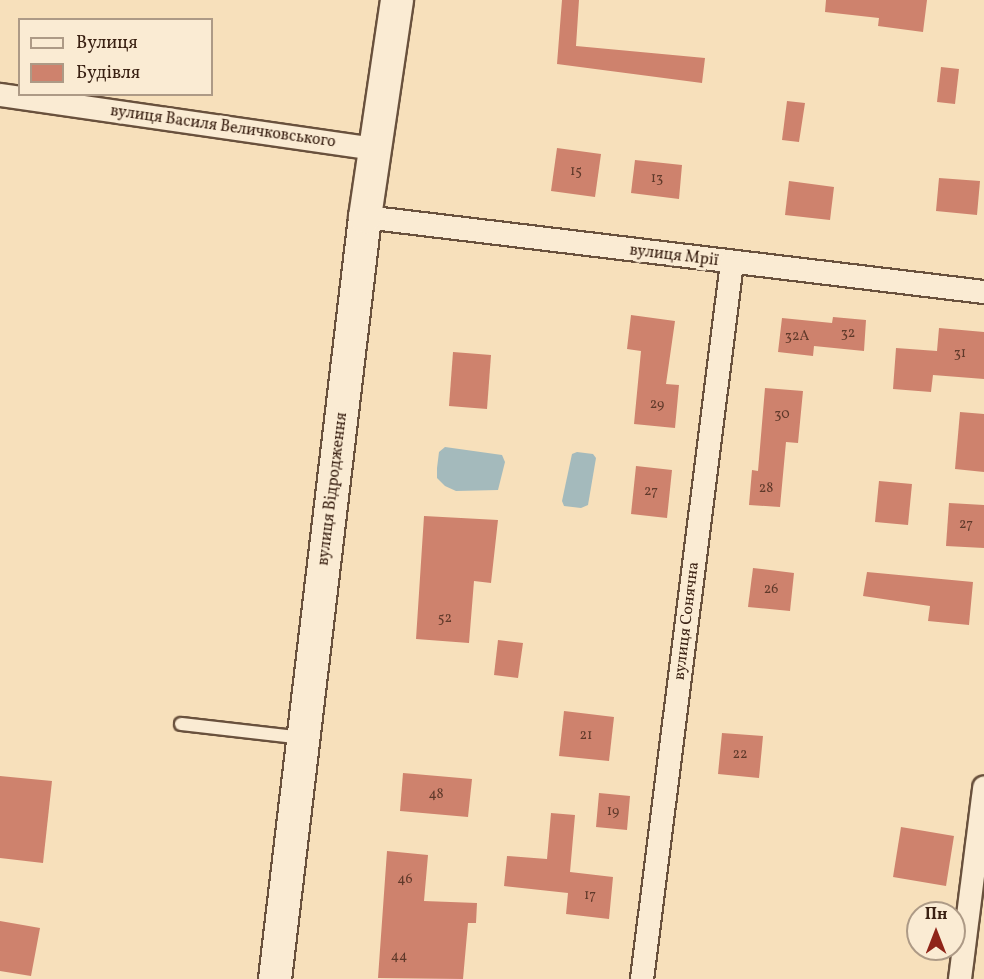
<!DOCTYPE html>
<meta charset="utf-8">
<style>
body{margin:0}
#map{position:relative;width:984px;height:979px;overflow:hidden;background:#f7e0bb;font-family:Vollkorn,serif}
div>[style]{position:absolute}
.water>*{inset:0;background:#a4babc}
.building>*{inset:0;background:#ce826d}
.roads{filter:drop-shadow(2px 0 #69513d) drop-shadow(-2px 0 #69513d) drop-shadow(0 2px #69513d) drop-shadow(0 -2px #69513d)}
.lane>*{height:12px;margin:-6px;padding:0 6px;transform-origin:6px;border-radius:6px;background:#faebd3}
.street>*{height:22px;margin:-11px;padding:0 11px;transform-origin:11px;border-radius:11px;background:#faebd3}
.secondary>*{height:32px;margin:-16px;padding:0 16px;transform-origin:16px;border-radius:16px;background:#faebd3}
span{translate:-50% -50%;white-space:nowrap;text-align:center;line-height:1.15;-webkit-text-stroke:6px #faebd3;paint-order:stroke}
.number-label{font-size:14px;color:#5f392a}
.number-label span{-webkit-text-stroke-width:0}
.street-label{font-size:16px;color:#3a2113}
.legend{position:absolute;left:18px;top:18px;width:195px;height:78px;box-sizing:border-box;background:#faebd3;border:2px solid #ad9a86;margin:0;padding:8px 10px;list-style:none;font-size:18px;color:#3a2113}
.legend li{display:flex;align-items:center;gap:12px;height:30px}
.legend b{width:30px;border:2px solid #ad9a86}
.north{position:absolute;left:906px;top:901px;width:60px;height:60px;box-sizing:border-box;background:#faebd3;border:2px solid #ad9a86;border-radius:50%;rotate:0deg;font-size:16px;font-weight:700;line-height:24px;text-align:center;color:#3a2113}
.north::after{content:'';display:block;margin:auto;width:21px;height:27px;background:#8f2418;clip-path:polygon(50% 0,100% 100%,50% 72%,0 100%)}
</style>
<div id="map">
<div class="water">
<i style="clip-path:polygon(445px 447px,502px 455px,505px 462px,498px 490px,456px 491px,445px 486px,437px 478px,437px 468px,439px 452px)"></i>
<i style="clip-path:polygon(577px 452px,593px 454px,596px 458px,588px 505px,581px 508px,564px 506px,562px 501px,572px 454px)"></i>
</div>
<div class="building">
<i style="clip-path:polygon(562px 0,579px 0,576px 46px,705px 58px,702px 83px,557px 64px)"></i>
<i style="clip-path:polygon(826px 0,927px 0,923px 32px,878px 26px,879px 18px,825px 12px)"></i>
<i style="clip-path:polygon(941px 67px,959px 69px,955px 104px,937px 102px)"></i>
<i style="clip-path:polygon(787px 101px,805px 103px,799px 142px,782px 140px)"></i>
<i style="clip-path:polygon(557px 148px,601px 154px,595px 197px,551px 191px)"></i>
<i style="clip-path:polygon(635px 160px,682px 165px,679px 199px,631px 193px)"></i>
<i style="clip-path:polygon(939px 178px,980px 181px,977px 215px,936px 211px)"></i>
<i style="clip-path:polygon(789px 181px,834px 187px,830px 220px,785px 215px)"></i>
<i style="clip-path:polygon(631px 315px,675px 321px,666px 384px,679px 385px,675px 428px,634px 424px,641px 351px,627px 349px)"></i>
<i style="clip-path:polygon(833px 317px,866px 320px,864px 351px,814px 346px,813px 356px,778px 352px,782px 318px,832px 323px)"></i>
<i style="clip-path:polygon(939px 328px,984px 332px,984px 379px,933px 375px,931px 392px,893px 389px,896px 348px,937px 351px)"></i>
<i style="clip-path:polygon(453px 352px,491px 355px,487px 409px,449px 406px)"></i>
<i style="clip-path:polygon(765px 388px,803px 391px,798px 443px,786px 442px,780px 507px,749px 505px,752px 470px,758px 471px)"></i>
<i style="clip-path:polygon(960px 412px,984px 414px,984px 472px,955px 469px)"></i>
<i style="clip-path:polygon(636px 466px,672px 470px,667px 518px,631px 514px)"></i>
<i style="clip-path:polygon(879px 481px,912px 484px,908px 525px,875px 522px)"></i>
<i style="clip-path:polygon(949px 503px,984px 505px,984px 548px,946px 546px)"></i>
<i style="clip-path:polygon(424px 516px,498px 520px,491px 583px,474px 581px,469px 643px,416px 639px)"></i>
<i style="clip-path:polygon(753px 568px,794px 573px,790px 611px,748px 607px)"></i>
<i style="clip-path:polygon(867px 572px,973px 582px,969px 625px,928px 621px,930px 606px,863px 596px)"></i>
<i style="clip-path:polygon(498px 640px,523px 643px,518px 678px,494px 675px)"></i>
<i style="clip-path:polygon(564px 711px,614px 717px,609px 761px,559px 756px)"></i>
<i style="clip-path:polygon(722px 733px,763px 736px,759px 778px,718px 774px)"></i>
<i style="clip-path:polygon(403px 773px,472px 779px,468px 817px,400px 811px)"></i>
<i style="clip-path:polygon(0 776px,52px 781px,43px 863px,0 858px)"></i>
<i style="clip-path:polygon(599px 793px,630px 796px,627px 830px,596px 827px)"></i>
<i style="clip-path:polygon(551px 813px,575px 815px,570px 872px,613px 877px,609px 919px,566px 914px,568px 893px,504px 886px,507px 856px,547px 859px)"></i>
<i style="clip-path:polygon(901px 827px,954px 836px,946px 886px,893px 877px)"></i>
<i style="clip-path:polygon(387px 851px,428px 855px,424px 901px,477px 903px,476px 923px,468px 923px,463px 979px,378px 978px)"></i>
<i style="clip-path:polygon(0 921px,40px 928px,31px 976px,0 971px)"></i>
</div>
<div class="roads">
<div class="lane">
<i style="left:181px;top:724px;width:124px;rotate:6.5deg"></i>
</div>
<div class="street">
<i style="left:0;top:95px;width:379px;rotate:8.2deg"></i>
<i style="left:365px;top:217px;width:624px;rotate:6.91deg"></i>
<i style="left:642px;top:979px;width:722px;rotate:-82.84deg"></i>
<i style="left:960px;top:979px;width:193px;rotate:-82.8deg"></i>
</div>
<div class="secondary">
<i style="left:275px;top:979px;width:767px;rotate:-83.26deg"></i>
<i style="left:365px;top:217px;width:219px;rotate:-81.6deg"></i>
</div>
</div>
<div class="number-label">
<span style="left:576px;top:172px">15</span>
<span style="left:657px;top:179px">13</span>
<span style="left:848px;top:334px">32</span>
<span style="left:797px;top:337px">32A</span>
<span style="left:960px;top:354px">31</span>
<span style="left:657px;top:405px">29</span>
<span style="left:782px;top:415px">30</span>
<span style="left:766px;top:489px">28</span>
<span style="left:651px;top:492px">27</span>
<span style="left:966px;top:525px">27</span>
<span style="left:771px;top:590px">26</span>
<span style="left:445px;top:619px">52</span>
<span style="left:586px;top:736px">21</span>
<span style="left:740px;top:755px">22</span>
<span style="left:436px;top:795px">48</span>
<span style="left:613px;top:812px">19</span>
<span style="left:405px;top:880px">46</span>
<span style="left:590px;top:896px">17</span>
<span style="left:399px;top:957px">44</span>
</div>
<div class="street-label">
<span style="left:223px;top:127px;rotate:8deg">вулиця Василя Величковського</span>
<span style="left:674px;top:256px;rotate:7deg">вулиця Мрії</span>
<span style="left:333px;top:489px;rotate:-83deg">вулиця Відродження</span>
<span style="left:687px;top:621px;rotate:-83deg">вулиця Сонячна</span>
</div>
<ul class="legend">
<li><b style="height:8px;background:#faebd3"></b>Вулиця</li>
<li><b style="height:16px;background:#ce826d"></b>Будівля</li>
</ul>
<div class="north">Пн</div>
</div>
